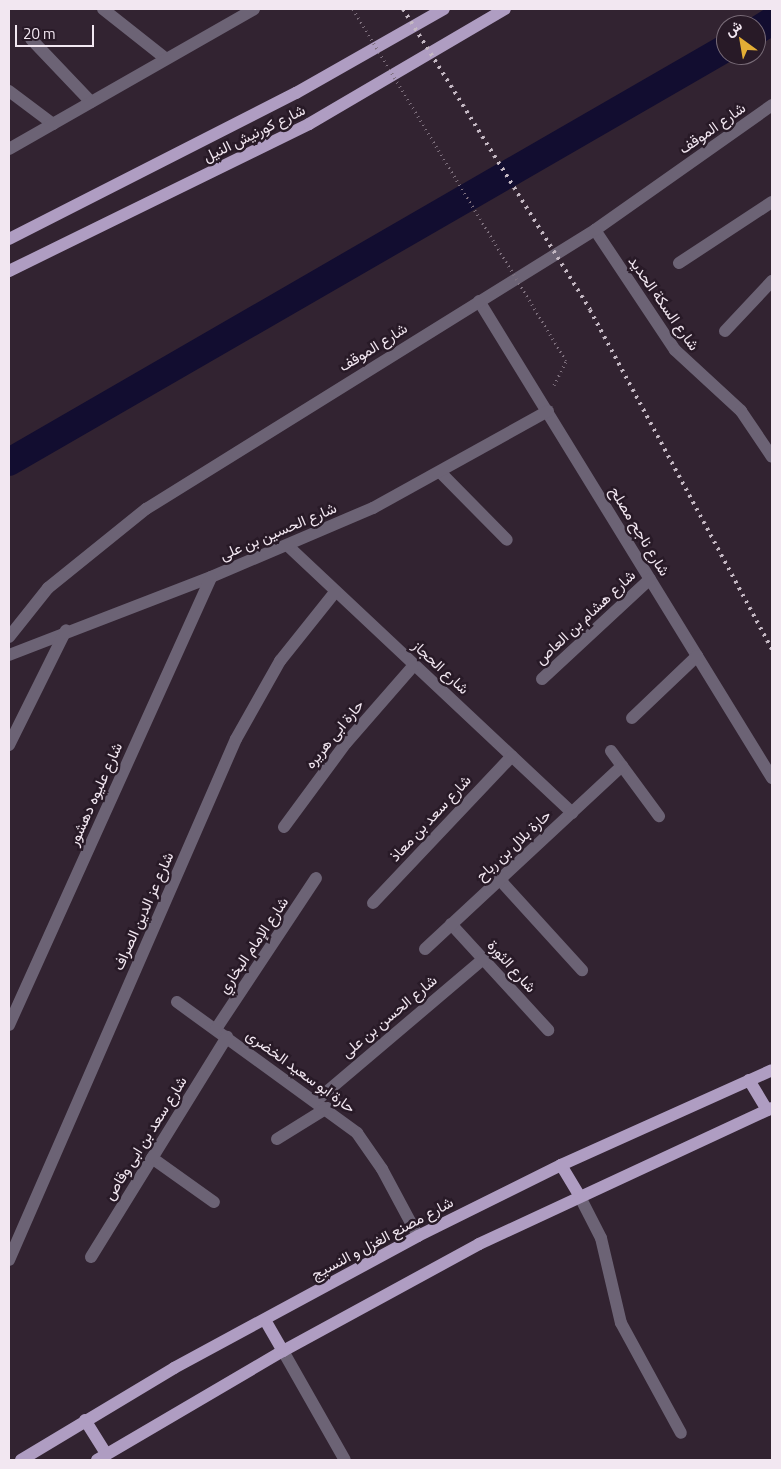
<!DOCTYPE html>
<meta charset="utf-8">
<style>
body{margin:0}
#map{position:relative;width:781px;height:1469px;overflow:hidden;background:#322331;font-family:"Titillium Web",Vazirmatn,sans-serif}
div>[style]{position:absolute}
.canal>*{height:28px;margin:-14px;padding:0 14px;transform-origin:14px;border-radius:14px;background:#120d30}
.path>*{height:3px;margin-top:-1.5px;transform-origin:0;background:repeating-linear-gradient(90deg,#7e707d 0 1px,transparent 0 5px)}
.minor>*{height:12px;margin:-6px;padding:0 6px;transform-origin:6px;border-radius:6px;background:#6c6375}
.major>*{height:12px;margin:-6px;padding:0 6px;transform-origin:6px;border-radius:6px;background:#af9dc2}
.rail>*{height:4px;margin-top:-2px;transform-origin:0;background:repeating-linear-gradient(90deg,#c4b8c3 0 2.5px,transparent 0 7.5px)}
.path-bridge>*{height:3px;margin-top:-1.5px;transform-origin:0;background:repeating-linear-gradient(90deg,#7e707d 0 1px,transparent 0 5px)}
span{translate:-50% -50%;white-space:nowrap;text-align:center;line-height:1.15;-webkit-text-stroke:5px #281a27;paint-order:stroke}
.street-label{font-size:15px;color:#f2e7f1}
.frame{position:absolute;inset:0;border:10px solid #f2e7f1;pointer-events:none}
.north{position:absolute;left:716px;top:15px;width:50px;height:50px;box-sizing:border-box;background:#281a27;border:1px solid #796c78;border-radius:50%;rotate:328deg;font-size:14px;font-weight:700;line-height:20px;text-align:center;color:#f2e7f1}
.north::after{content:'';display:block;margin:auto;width:18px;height:22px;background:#e3ae35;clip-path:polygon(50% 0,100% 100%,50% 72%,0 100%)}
.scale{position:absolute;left:15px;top:25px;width:79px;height:22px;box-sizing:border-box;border:2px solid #f2e7f1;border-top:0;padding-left:6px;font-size:15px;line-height:18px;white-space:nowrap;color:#f2e7f1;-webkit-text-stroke:4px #281a27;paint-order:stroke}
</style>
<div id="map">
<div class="canal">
<i style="left:756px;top:31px;width:19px;rotate:-32deg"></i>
<i style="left:9px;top:462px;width:828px;rotate:-30deg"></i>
</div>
<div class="path">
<i style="left:554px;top:385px;width:27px;rotate:-63deg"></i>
</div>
<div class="minor">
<i style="left:103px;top:9px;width:79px;rotate:38.3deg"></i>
<i style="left:31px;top:39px;width:87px;rotate:46.4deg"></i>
<i style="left:9px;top:91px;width:55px;rotate:36.9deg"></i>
<i style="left:9px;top:149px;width:282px;rotate:-29.7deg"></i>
<i style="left:595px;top:230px;width:144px;rotate:56.3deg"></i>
<i style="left:675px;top:350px;width:90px;rotate:42.7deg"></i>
<i style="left:741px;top:411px;width:55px;rotate:56deg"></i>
<i style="left:679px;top:263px;width:111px;rotate:-33.3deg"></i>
<i style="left:479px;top:301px;width:560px;rotate:58.44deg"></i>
<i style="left:725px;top:331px;width:69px;rotate:-46.8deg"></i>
<i style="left:440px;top:472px;width:95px;rotate:45.4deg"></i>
<i style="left:288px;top:546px;width:390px;rotate:43.2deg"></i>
<i style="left:9px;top:637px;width:63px;rotate:-51.5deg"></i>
<i style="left:48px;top:588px;width:126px;rotate:-38.9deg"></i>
<i style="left:146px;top:509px;width:529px;rotate:-31.86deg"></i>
<i style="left:595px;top:230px;width:217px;rotate:-35.2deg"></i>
<i style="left:9px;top:655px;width:217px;rotate:-21.1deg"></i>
<i style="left:211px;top:577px;width:176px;rotate:-23.1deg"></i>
<i style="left:373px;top:508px;width:200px;rotate:-29deg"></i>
<i style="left:542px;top:679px;width:147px;rotate:-42.8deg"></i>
<i style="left:632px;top:718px;width:90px;rotate:-43.6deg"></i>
<i style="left:9px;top:745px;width:128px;rotate:-63.6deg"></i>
<i style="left:611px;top:751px;width:81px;rotate:53.6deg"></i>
<i style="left:284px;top:827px;width:104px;rotate:-53.6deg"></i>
<i style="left:346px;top:743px;width:103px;rotate:-48.9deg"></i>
<i style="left:500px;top:880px;width:122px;rotate:47.7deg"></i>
<i style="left:373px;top:903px;width:202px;rotate:-46.6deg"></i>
<i style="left:451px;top:924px;width:144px;rotate:47.5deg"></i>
<i style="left:425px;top:949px;width:269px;rotate:-42.9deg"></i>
<i style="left:177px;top:1002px;width:223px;rotate:36deg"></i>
<i style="left:357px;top:1133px;width:44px;rotate:55.2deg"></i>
<i style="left:382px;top:1169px;width:76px;rotate:61.8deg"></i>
<i style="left:9px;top:1025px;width:491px;rotate:-65.7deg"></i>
<i style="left:216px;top:1029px;width:181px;rotate:-56.5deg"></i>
<i style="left:317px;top:1100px;width:218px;rotate:-40.3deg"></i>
<i style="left:277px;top:1139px;width:59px;rotate:-31.8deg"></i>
<i style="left:152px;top:1158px;width:76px;rotate:35.4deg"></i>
<i style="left:579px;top:1195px;width:48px;rotate:62.9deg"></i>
<i style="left:601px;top:1238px;width:87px;rotate:76.8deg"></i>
<i style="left:621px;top:1323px;width:125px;rotate:61.4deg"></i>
<i style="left:91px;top:1257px;width:259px;rotate:-58.3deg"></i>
<i style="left:9px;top:1260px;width:568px;rotate:-66.46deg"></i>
<i style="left:236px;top:739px;width:90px;rotate:-60.6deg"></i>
<i style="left:280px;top:661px;width:88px;rotate:-51.4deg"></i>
<i style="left:283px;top:1351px;width:125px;rotate:60.4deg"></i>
</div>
<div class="major">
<i style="left:9px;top:239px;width:322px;rotate:-27deg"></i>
<i style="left:296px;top:93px;width:170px;rotate:-29.6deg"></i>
<i style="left:9px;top:271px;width:334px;rotate:-26.1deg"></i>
<i style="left:309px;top:124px;width:227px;rotate:-30.4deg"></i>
<i style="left:749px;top:1080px;width:35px;rotate:59deg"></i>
<i style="left:561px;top:1165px;width:35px;rotate:59deg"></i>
<i style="left:265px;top:1320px;width:36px;rotate:60deg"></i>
<i style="left:85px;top:1420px;width:40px;rotate:58deg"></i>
<i style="left:21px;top:1460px;width:179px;rotate:-31deg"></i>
<i style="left:174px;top:1368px;width:277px;rotate:-28.4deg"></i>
<i style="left:418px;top:1236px;width:160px;rotate:-26.4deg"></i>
<i style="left:561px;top:1165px;width:231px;rotate:-24.2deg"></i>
<i style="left:97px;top:1460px;width:216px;rotate:-30.4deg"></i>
<i style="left:283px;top:1351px;width:223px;rotate:-28.6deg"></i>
<i style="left:479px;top:1244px;width:323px;rotate:-24.9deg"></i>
</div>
<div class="rail">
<i style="left:403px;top:9px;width:354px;rotate:58.1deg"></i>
<i style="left:590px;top:310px;width:385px;rotate:61.8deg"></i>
</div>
<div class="path-bridge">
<i style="left:353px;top:9px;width:411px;rotate:58.8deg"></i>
</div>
<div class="street-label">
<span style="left:712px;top:128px;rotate:-35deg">شارع الموقف</span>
<span style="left:254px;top:133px;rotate:-26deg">شارع كورنيش النيل</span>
<span style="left:664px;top:303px;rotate:55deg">شارع السكة الحديد</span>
<span style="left:373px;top:347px;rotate:-32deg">شارع الموقف</span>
<span style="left:278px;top:531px;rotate:-23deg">شارع الحسين بن على</span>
<span style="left:640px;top:531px;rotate:59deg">شارع ناجح مصلح</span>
<span style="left:585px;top:617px;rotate:-43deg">شارع هشام بن العاص</span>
<span style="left:441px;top:667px;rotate:43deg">شارع الحجاز</span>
<span style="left:334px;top:734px;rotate:-51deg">حارة ابى هريره</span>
<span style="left:95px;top:794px;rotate:-66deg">شارع عليوه دهشور</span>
<span style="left:430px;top:818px;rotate:-47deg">شارع سعد بن معاذ</span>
<span style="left:513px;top:845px;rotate:-43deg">حارة بلال بن رباح</span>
<span style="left:143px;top:911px;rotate:-66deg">شارع عز الدين الصراف</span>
<span style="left:253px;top:945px;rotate:-56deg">شارع الإمام البخاري</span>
<span style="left:512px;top:966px;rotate:48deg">شارع الثورة</span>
<span style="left:389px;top:1016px;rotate:-40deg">شارع الحسن بن على</span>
<span style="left:301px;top:1071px;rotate:36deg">حارة ابو سعيد الخضرى</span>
<span style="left:145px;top:1138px;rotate:-58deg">شارع سعد بن ابى وقاص</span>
<span style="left:382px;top:1238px;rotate:-28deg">شارع مصنع الغزل و النسيج</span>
</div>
<div class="frame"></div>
<div class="north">ش</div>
<div class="scale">20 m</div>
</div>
